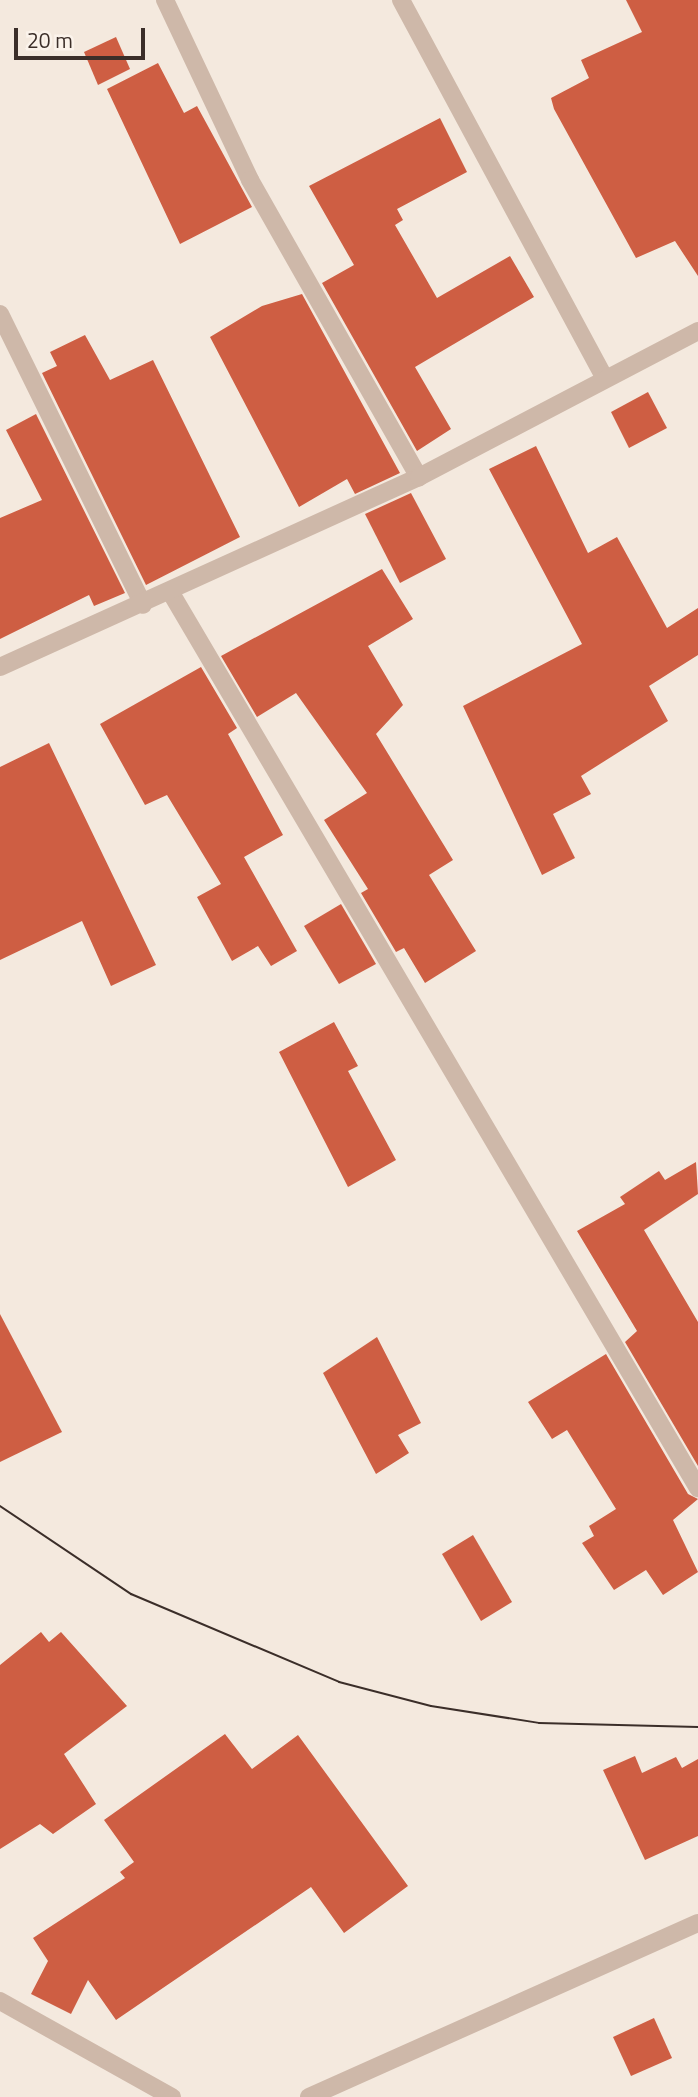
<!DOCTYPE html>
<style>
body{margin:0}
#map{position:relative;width:698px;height:2097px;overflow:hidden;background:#f4e9de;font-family:"Titillium Web",sans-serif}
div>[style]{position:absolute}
.building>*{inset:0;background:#ce5e43}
.minor>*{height:18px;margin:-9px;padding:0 9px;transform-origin:9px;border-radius:9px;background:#ceb8a9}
.tertiary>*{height:18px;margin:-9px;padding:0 9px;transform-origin:9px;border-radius:9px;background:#ceb8a9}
.tram>*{height:2px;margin:-1px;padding:0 1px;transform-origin:1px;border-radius:1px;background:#3b2e29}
span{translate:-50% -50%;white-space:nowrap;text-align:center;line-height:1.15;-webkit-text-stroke:5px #fbf3eb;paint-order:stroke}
.scale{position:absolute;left:14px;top:28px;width:131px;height:32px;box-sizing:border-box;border:4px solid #3b2e29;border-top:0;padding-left:9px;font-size:21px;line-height:24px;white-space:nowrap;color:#3b2e29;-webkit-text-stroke:5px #fbf3eb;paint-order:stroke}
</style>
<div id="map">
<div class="building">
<i style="clip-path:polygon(626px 0,698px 0,698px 276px,675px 241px,636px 258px,554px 109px,551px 98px,589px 78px,581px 60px,642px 32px)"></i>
<i style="clip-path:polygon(116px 37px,130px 69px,98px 85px,84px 52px)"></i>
<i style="clip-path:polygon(158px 63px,184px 113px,197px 106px,252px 207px,180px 244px,107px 89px)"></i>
<i style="clip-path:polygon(440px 118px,467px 172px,397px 209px,403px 220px,395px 225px,437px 298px,510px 256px,534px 297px,415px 367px,451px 429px,417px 451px,322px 283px,354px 265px,309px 186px)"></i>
<i style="clip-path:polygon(302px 294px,400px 473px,355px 494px,347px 479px,299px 507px,210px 337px,262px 306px)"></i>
<i style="clip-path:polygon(85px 335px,110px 380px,153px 360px,240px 537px,146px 585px,42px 373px,57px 366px,50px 352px)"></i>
<i style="clip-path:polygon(648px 392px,667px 428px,629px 448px,611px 412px)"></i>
<i style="clip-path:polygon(36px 414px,125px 593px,94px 606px,89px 595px,0 639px,0 518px,42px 500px,6px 430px)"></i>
<i style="clip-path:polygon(536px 446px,588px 553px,617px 537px,667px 628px,698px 608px,698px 655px,649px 686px,668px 721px,581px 776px,591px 794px,553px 814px,575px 858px,542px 875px,463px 706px,582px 644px,489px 469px)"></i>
<i style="clip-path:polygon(411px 493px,446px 559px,400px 583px,365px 514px)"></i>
<i style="clip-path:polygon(382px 569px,413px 619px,368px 646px,403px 705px,376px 734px,453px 860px,429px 875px,476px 951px,425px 983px,404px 948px,396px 952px,361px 893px,368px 889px,324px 820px,367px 793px,296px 693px,257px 717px,221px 656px)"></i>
<i style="clip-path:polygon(201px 667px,237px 728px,228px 734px,283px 835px,244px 857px,297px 951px,271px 966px,258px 946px,232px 961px,197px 897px,221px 884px,167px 795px,145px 805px,100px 724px)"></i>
<i style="clip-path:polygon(49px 743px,156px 965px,111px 986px,82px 921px,0 960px,0 767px)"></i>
<i style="clip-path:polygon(341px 904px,376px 964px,339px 984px,304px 926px)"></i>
<i style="clip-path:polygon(334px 1022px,358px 1066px,348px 1071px,396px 1160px,348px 1187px,279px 1052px)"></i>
<i style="clip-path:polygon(696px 1162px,698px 1194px,644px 1230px,698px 1322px,698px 1466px,625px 1342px,637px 1331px,577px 1231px,625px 1204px,620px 1197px,659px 1171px,665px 1180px)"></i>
<i style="clip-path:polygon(0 1314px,62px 1432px,0 1462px)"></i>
<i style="clip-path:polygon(377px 1337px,421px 1423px,398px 1435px,409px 1453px,376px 1474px,323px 1373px)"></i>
<i style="clip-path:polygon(606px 1354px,688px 1494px,698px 1499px,673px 1520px,698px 1572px,663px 1595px,646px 1570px,614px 1590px,582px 1543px,594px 1536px,589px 1526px,616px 1509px,567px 1430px,552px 1439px,528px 1402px)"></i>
<i style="clip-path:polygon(473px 1535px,512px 1602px,481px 1621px,442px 1554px)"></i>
<i style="clip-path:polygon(41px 1632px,49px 1642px,61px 1632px,127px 1706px,64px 1754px,96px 1804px,53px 1834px,40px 1824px,0 1849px,0 1665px)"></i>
<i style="clip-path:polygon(225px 1734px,252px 1769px,298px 1735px,408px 1886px,344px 1933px,311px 1887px,116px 2020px,88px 1980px,71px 2014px,31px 1994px,48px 1961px,33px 1938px,125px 1878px,120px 1872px,134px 1862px,104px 1820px)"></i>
<i style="clip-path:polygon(635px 1756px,642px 1773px,676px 1757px,682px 1768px,698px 1759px,698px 1836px,645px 1860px,603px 1770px)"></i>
<i style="clip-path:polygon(654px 2018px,672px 2058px,631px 2076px,613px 2037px)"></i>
</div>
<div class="minor">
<i style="left:165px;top:0;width:199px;rotate:64.7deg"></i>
<i style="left:250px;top:180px;width:342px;rotate:60.4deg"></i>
<i style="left:401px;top:0;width:430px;rotate:61.7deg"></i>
<i style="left:0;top:314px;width:324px;rotate:63.8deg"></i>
<i style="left:171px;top:593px;width:1039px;rotate:59.51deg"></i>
<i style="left:0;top:667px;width:460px;rotate:-24.4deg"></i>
<i style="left:419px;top:477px;width:315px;rotate:-27.6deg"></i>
<i style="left:0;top:2001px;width:197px;rotate:29.2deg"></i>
</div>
<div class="tertiary">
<i style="left:309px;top:2097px;width:426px;rotate:-24.1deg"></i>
</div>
<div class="tram">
<i style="left:0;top:1506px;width:158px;rotate:33.9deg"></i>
<i style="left:131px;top:1594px;width:226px;rotate:22.9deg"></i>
<i style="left:339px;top:1682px;width:95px;rotate:14.6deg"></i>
<i style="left:431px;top:1706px;width:109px;rotate:8.9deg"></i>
<i style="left:539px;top:1723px;width:159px;rotate:1.4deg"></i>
</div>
<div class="scale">20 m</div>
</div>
